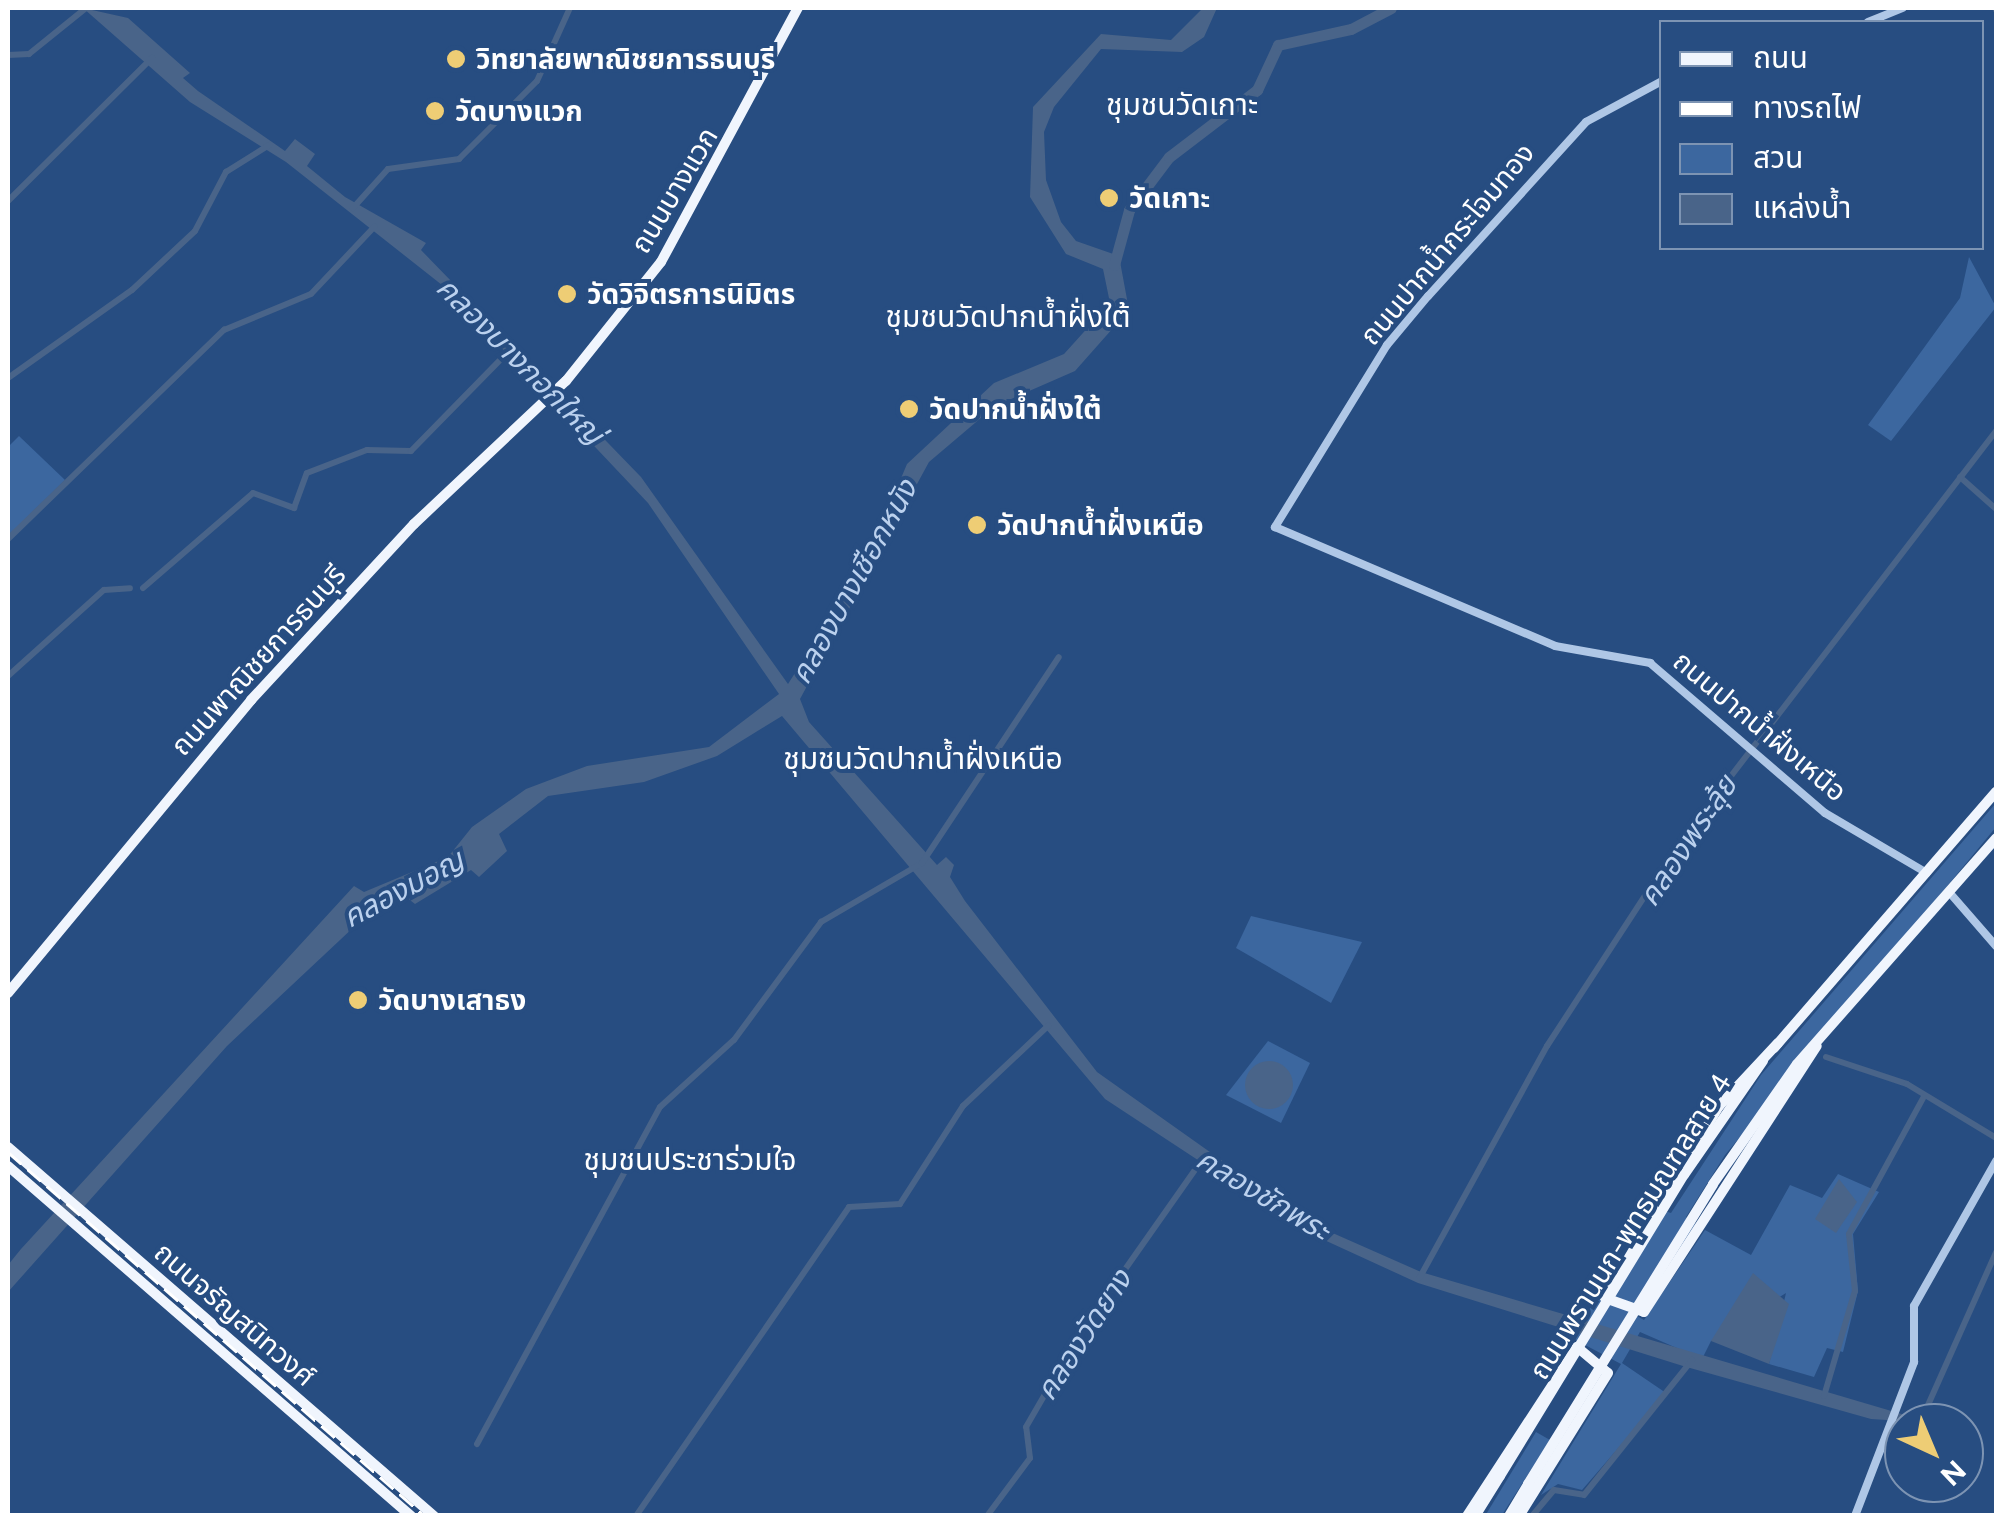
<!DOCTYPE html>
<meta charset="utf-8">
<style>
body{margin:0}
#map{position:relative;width:2004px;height:1523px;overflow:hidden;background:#274d81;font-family:Figtree,"Noto Sans Thai",sans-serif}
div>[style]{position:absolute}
.green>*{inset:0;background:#3c679f}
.water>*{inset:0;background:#496489}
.round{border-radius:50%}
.canal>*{height:6px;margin:-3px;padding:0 3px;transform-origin:3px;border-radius:3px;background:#496489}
.river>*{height:11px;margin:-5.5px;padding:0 5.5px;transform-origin:5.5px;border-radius:5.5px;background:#496489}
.minor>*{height:8px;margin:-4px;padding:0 4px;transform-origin:4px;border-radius:4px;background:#afc7e6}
.major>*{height:10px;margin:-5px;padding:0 5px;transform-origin:5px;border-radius:5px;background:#f0f5fd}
.rail>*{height:2.5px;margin-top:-1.25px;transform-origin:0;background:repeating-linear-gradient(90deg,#fff 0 18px,transparent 0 26px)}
.major-bridge>*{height:10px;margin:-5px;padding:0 5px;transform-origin:5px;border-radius:5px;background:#f0f5fd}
.dots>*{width:28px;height:28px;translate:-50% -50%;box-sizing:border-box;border:5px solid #274d81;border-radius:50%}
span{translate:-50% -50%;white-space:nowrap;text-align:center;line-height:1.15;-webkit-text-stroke:8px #274d81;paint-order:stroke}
.poi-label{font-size:28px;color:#fff;font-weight:700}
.left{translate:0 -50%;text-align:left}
.street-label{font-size:28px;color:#fff}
.neighbourhood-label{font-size:30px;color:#fff}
.water-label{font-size:30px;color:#bbd1ee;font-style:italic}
.frame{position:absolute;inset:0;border:10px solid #fff;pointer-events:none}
.legend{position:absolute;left:1659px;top:20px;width:325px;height:230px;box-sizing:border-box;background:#274d81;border:2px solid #7d94b3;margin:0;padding:12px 18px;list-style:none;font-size:30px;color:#fff}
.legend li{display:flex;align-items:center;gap:20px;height:50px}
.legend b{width:50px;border:2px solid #7d94b3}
.north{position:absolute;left:1884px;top:1403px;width:100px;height:100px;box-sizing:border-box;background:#274d81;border:2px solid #7d94b3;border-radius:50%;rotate:136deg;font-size:28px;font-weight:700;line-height:40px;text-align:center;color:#fff}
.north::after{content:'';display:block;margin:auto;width:35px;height:45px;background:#eecd75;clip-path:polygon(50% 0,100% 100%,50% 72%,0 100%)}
</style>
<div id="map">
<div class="green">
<i style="clip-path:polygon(1969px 257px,1996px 307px,1891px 441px,1868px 425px,1960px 298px)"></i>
<i style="clip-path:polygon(19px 436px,65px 480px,8px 536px,8px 447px)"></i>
<i style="clip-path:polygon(1996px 803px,1996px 827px,1725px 1155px,1686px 1217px,1696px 1224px,1637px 1316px,1644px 1320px,1705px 1230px,1751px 1255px,1790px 1185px,1822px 1198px,1838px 1174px,1879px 1192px,1853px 1234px,1858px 1291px,1843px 1352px,1827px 1348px,1814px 1377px,1769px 1364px,1786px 1293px,1711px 1341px,1702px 1359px,1640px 1332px,1622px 1363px,1666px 1393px,1582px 1490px,1558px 1484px,1541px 1495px,1621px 1364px,1570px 1337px,1658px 1209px,1671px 1213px,1761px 1075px)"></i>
<i style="clip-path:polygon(1251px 916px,1362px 942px,1331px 1003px,1236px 948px)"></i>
<i style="clip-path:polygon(1268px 1041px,1310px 1063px,1281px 1123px,1226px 1095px)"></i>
<i style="clip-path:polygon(1536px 1432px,1550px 1440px,1502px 1515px,1485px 1516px)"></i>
</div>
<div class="water">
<i style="clip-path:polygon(83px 8px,128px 18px,190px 73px,183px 78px,198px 91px,285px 151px,295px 139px,315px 154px,307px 166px,345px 197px,426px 243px,421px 250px,641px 477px,788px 684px,866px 561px,907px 464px,994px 383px,1064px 354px,1110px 303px,1103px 269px,1066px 254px,1030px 197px,1033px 107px,1101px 34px,1171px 40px,1203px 8px,1217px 8px,1204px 37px,1182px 52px,1101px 49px,1054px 107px,1044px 132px,1046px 180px,1061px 222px,1076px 241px,1119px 256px,1129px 310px,1075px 371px,995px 406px,929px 462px,800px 699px,809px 722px,937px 865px,946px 857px,954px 865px,950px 877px,965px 901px,1097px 1072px,1310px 1223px,1421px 1272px,1932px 1423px,1871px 1419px,1683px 1366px,1418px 1283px,1309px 1233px,1105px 1099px,782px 716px,717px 756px,644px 782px,548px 796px,499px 834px,507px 851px,479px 877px,471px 870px,415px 904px,402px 894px,356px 925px,227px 1046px,8px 1292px,8px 1265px,21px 1249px,354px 886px,364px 892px,448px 857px,472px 827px,526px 789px,587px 766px,709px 747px,779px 694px,648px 503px,442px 285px,286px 162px,190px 102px)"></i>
<i class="round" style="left:1245px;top:1061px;width:48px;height:48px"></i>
<i style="clip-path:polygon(1839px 1179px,1857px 1202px,1836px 1233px,1815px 1219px)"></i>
<i style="clip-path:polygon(1753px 1273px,1789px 1304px,1769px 1364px,1711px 1341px)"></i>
</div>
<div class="canal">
<i style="left:1995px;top:8px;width:2px;rotate:63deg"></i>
<i style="left:8px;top:55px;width:21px;rotate:-3deg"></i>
<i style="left:29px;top:54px;width:73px;rotate:-38.9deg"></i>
<i style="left:8px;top:201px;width:203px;rotate:-44.8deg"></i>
<i style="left:353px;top:208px;width:52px;rotate:-48.1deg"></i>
<i style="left:388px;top:169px;width:72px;rotate:-8deg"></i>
<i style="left:459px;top:159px;width:110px;rotate:-45deg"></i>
<i style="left:537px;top:81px;width:80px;rotate:-65.7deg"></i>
<i style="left:8px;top:378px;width:152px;rotate:-35.4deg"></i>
<i style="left:132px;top:290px;width:86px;rotate:-43.1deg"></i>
<i style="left:195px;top:231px;width:67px;rotate:-62.3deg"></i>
<i style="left:226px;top:172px;width:51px;rotate:-32.1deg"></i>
<i style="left:1960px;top:477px;width:48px;rotate:41.6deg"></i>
<i style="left:8px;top:539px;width:301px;rotate:-44.1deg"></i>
<i style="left:224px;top:330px;width:94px;rotate:-22.5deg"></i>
<i style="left:311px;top:294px;width:93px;rotate:-46.7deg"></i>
<i style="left:143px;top:588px;width:145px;rotate:-40.8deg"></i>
<i style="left:253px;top:493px;width:44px;rotate:20.1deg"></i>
<i style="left:294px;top:508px;width:37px;rotate:-70deg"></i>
<i style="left:307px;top:473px;width:64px;rotate:-21deg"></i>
<i style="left:367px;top:450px;width:44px;rotate:1.3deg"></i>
<i style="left:411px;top:451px;width:139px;rotate:-45.6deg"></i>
<i style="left:8px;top:676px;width:129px;rotate:-41.9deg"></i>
<i style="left:104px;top:590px;width:26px;rotate:-4deg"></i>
<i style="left:1826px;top:1057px;width:85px;rotate:18.4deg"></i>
<i style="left:1907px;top:1084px;width:104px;rotate:31.2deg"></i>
<i style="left:1420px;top:1277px;width:264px;rotate:-61.2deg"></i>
<i style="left:1547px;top:1046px;width:240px;rotate:-56.9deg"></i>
<i style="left:1678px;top:845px;width:522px;rotate:-52.47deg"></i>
<i style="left:1824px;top:1396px;width:109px;rotate:-73.6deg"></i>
<i style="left:1855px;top:1291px;width:57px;rotate:-96deg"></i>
<i style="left:1849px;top:1234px;width:155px;rotate:-61.4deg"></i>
<i style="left:1920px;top:1423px;width:187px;rotate:-66deg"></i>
<i style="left:477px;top:1444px;width:383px;rotate:-61.5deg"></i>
<i style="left:660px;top:1107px;width:100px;rotate:-42.2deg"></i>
<i style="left:734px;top:1040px;width:147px;rotate:-53.6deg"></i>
<i style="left:821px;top:922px;width:117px;rotate:-30.3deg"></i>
<i style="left:922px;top:863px;width:247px;rotate:-56.4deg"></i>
<i style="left:636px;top:1516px;width:375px;rotate:-55.4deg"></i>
<i style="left:849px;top:1207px;width:51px;rotate:-3.4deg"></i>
<i style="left:900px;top:1204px;width:117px;rotate:-57.3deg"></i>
<i style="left:963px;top:1106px;width:117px;rotate:-43.3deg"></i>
<i style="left:987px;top:1516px;width:72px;rotate:-53.4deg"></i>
<i style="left:1030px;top:1458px;width:31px;rotate:-97deg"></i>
<i style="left:1026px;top:1427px;width:110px;rotate:-59.9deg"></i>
<i style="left:1081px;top:1332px;width:210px;rotate:-54.9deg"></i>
<i style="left:1532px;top:1516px;width:34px;rotate:-50deg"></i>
<i style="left:1554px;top:1490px;width:30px;rotate:9deg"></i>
<i style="left:1584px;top:1495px;width:173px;rotate:-51.3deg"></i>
</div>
<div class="river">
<i style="left:1114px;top:265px;width:57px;rotate:-74.7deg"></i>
<i style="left:1129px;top:210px;width:66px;rotate:-53deg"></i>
<i style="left:1169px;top:157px;width:111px;rotate:-37.3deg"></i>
<i style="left:1257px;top:90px;width:50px;rotate:-65deg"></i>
<i style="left:1278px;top:45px;width:75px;rotate:-12.4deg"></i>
<i style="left:1351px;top:29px;width:45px;rotate:-27.7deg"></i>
</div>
<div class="minor">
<i style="left:1868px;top:22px;width:37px;rotate:-22deg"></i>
<i style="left:1662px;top:81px;width:86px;rotate:151.7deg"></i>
<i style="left:1586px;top:122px;width:235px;rotate:132.2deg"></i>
<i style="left:1428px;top:296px;width:64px;rotate:129.9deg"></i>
<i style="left:1387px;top:345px;width:214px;rotate:121.6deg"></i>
<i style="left:1275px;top:527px;width:304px;rotate:23deg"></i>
<i style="left:1555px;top:646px;width:97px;rotate:10.1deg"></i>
<i style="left:1650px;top:663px;width:230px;rotate:40.6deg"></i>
<i style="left:1825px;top:813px;width:118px;rotate:30.5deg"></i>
<i style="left:1949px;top:892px;width:72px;rotate:49deg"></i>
<i style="left:1855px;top:1516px;width:165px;rotate:-69deg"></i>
<i style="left:1914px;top:1362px;width:56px;rotate:-90deg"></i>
<i style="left:1914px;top:1306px;width:167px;rotate:-60.5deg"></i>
</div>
<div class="major">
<i style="left:8px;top:993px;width:381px;rotate:-50.3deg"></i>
<i style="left:251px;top:700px;width:240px;rotate:-47.2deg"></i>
<i style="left:414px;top:524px;width:209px;rotate:-43.3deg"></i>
<i style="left:566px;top:381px;width:152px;rotate:-51.4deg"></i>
<i style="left:661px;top:262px;width:289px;rotate:-61.7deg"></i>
<i style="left:1778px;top:1043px;width:86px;rotate:133.1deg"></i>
<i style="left:1719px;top:1106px;width:223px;rotate:120.7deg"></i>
<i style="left:1605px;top:1298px;width:41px;rotate:19.7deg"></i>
<i style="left:1644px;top:1312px;width:317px;rotate:-57deg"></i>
<i style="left:1774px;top:1048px;width:339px;rotate:-49.1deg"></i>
<i style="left:8px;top:1147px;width:564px;rotate:40.9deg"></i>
<i style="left:8px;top:1166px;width:534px;rotate:40.97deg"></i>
<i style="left:1684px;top:1175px;width:139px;rotate:-55.3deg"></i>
<i style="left:1713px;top:1184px;width:146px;rotate:-55deg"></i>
<i style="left:1797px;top:1064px;width:301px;rotate:-48.6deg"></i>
<i style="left:1467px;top:1516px;width:202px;rotate:-56.9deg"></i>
<i style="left:1577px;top:1347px;width:40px;rotate:40deg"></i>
<i style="left:1608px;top:1373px;width:168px;rotate:121.9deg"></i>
<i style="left:1475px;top:1516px;width:47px;rotate:-58deg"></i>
<i style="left:1509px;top:1516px;width:37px;rotate:-59deg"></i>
</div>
<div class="rail">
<i style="left:8px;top:1152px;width:554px;rotate:41.12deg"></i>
</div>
<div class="major-bridge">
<i style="left:1500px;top:1476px;width:353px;rotate:-58.6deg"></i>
<i style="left:1528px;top:1484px;width:352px;rotate:-58.3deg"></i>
</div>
<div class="dots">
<i style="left:456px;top:59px;background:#eecd75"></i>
<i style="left:435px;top:111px;background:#eecd75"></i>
<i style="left:1109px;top:198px;background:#eecd75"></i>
<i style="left:567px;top:294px;background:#eecd75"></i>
<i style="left:909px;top:409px;background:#eecd75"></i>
<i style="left:977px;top:525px;background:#eecd75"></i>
<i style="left:358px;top:1000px;background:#eecd75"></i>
</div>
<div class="poi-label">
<span class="left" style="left:476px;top:59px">วิทยาลัยพาณิชยการธนบุรี</span>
<span class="left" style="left:455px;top:111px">วัดบางแวก</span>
<span class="left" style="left:1129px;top:198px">วัดเกาะ</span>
<span class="left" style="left:587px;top:294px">วัดวิจิตรการนิมิตร</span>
<span class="left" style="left:929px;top:409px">วัดปากน้ำฝั่งใต้</span>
<span class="left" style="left:997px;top:525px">วัดปากน้ำฝั่งเหนือ</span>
<span class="left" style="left:378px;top:1000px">วัดบางเสาธง</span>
</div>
<div class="street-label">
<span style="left:674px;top:190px;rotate:-59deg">ถนนบางแวก</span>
<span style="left:1447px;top:244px;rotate:-50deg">ถนนปากน้ำกระโจมทอง</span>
<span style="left:258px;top:660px;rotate:-48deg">ถนนพาณิชยการธนบุรี</span>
<span style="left:1760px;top:726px;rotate:40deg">ถนนปากน้ำฝั่งเหนือ</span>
<span style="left:1630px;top:1226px;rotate:-58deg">ถนนพรานนก-พุทธมณฑลสาย 4</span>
<span style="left:235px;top:1314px;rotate:41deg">ถนนจรัญสนิทวงศ์</span>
</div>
<div class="neighbourhood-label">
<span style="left:1182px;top:105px">ชุมชนวัดเกาะ</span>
<span style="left:1008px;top:317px">ชุมชนวัดปากน้ำฝั่งใต้</span>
<span style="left:923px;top:759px">ชุมชนวัดปากน้ำฝั่งเหนือ</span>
<span style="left:690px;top:1160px">ชุมชนประชาร่วมใจ</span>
</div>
<div class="water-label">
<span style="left:520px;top:361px;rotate:45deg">คลองบางกอกใหญ่</span>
<span style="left:854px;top:582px;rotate:-61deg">คลองบางเชือกหนัง</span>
<span style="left:1688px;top:841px;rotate:-56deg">คลองพระลุ้ย</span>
<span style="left:403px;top:889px;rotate:-28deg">คลองมอญ</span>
<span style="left:1263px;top:1195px;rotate:31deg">คลองชักพระ</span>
<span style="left:1084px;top:1335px;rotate:-57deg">คลองวัดยาง</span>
</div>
<div class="frame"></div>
<ul class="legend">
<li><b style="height:12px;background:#f0f5fd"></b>ถนน</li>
<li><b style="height:12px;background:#fff"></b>ทางรถไฟ</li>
<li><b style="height:28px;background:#3c679f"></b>สวน</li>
<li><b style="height:28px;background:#496489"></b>แหล่งน้ำ</li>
</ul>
<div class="north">N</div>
</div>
